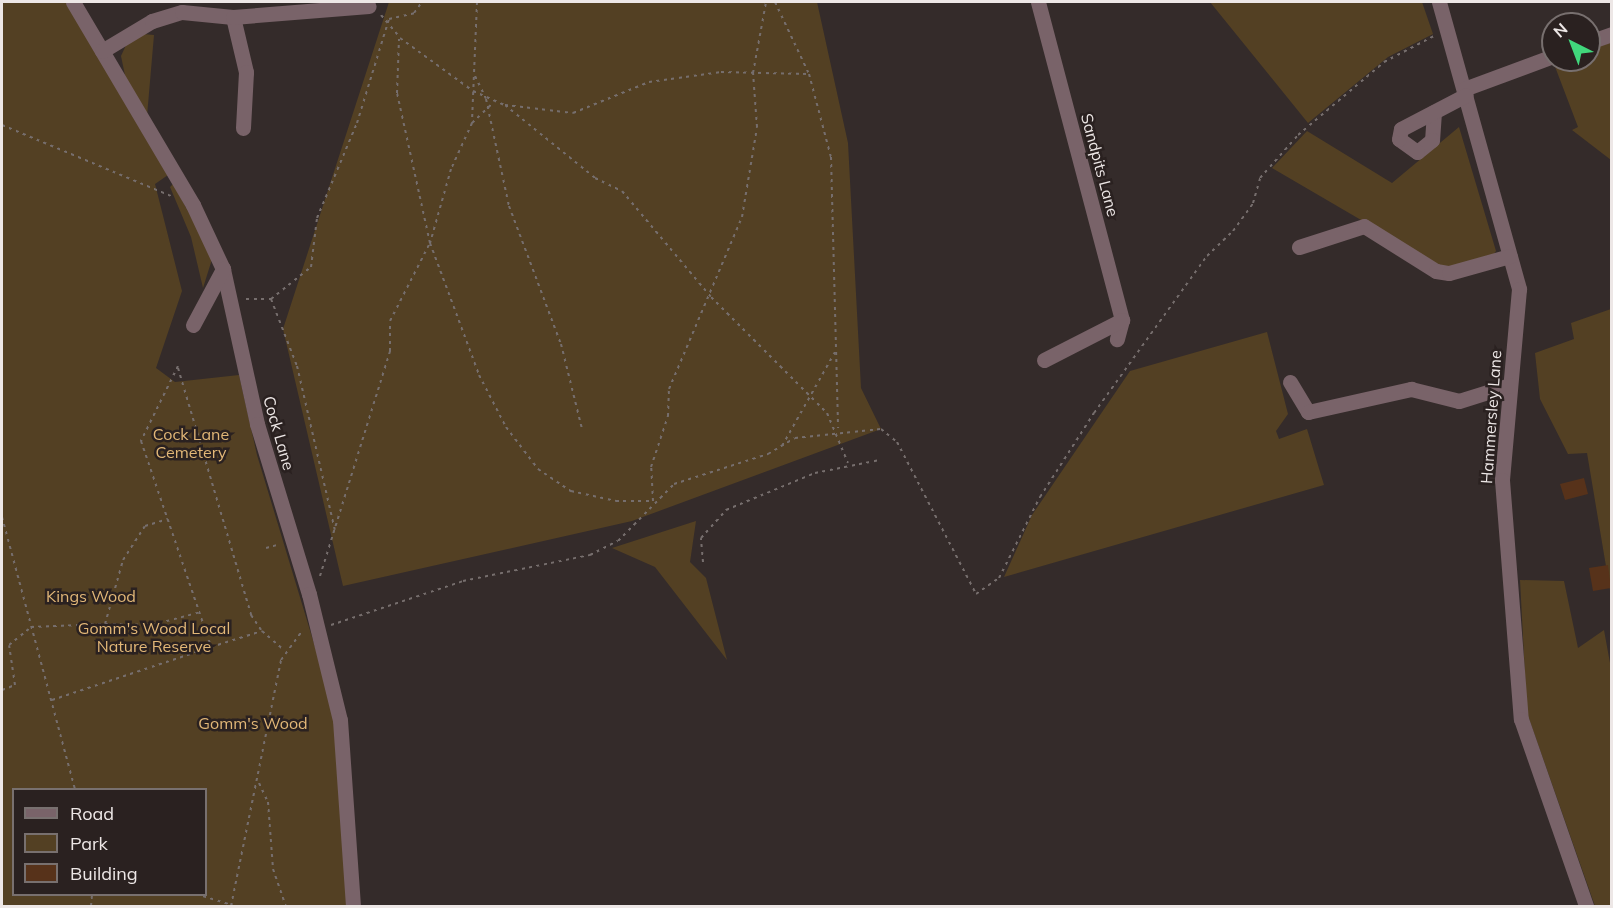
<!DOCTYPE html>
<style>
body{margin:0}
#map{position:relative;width:1613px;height:908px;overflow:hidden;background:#342b2a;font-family:Mulish,sans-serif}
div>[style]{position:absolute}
.green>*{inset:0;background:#534023}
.building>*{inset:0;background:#57321a}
.path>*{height:2px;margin-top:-1px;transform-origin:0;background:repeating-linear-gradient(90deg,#766e6d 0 3px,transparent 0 7.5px)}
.minor>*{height:15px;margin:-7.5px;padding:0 7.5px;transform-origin:7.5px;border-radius:7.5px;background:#796369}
span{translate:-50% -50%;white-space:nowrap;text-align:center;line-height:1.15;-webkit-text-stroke:5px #2a2120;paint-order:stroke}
.street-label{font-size:16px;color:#ede7e6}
.park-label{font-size:16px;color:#e2b777}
.frame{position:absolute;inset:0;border:3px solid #ede7e6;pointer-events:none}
.legend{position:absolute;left:12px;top:788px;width:195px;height:108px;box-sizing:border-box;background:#2a2120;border:2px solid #78706f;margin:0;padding:8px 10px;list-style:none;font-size:18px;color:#ede7e6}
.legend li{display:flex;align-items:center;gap:12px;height:30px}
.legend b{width:30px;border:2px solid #78706f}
.north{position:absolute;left:1541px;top:12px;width:60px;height:60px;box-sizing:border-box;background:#2a2120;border:2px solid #78706f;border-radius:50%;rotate:318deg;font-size:16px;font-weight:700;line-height:24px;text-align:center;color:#ede7e6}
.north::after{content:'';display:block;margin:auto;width:21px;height:27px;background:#41d77c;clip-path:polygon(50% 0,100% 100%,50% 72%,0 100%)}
</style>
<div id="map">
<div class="green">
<i style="clip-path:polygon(evenodd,2px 2px,69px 2px,168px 175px,155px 184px,182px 291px,156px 368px,175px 382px,239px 375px,257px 455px,338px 723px,349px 906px,2px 906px,2px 2px,14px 790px,206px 790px,206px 894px,14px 894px,14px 790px)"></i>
<i style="clip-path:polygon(389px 2px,817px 2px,848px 143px,861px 388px,881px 429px,632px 521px,343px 586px,283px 329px)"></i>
<i style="clip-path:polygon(1210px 2px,1422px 2px,1433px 34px,1388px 57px,1308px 123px)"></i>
<i style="clip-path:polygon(143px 34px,154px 35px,147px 116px,126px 80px,121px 56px,127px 43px)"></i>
<i style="clip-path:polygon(1611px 42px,1611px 160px,1572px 130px,1578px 127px,1554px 64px,1589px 60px,1589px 51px)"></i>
<i style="clip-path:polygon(1459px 127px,1496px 251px,1491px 258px,1445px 269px,1272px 168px,1307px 131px,1392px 183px)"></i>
<i style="clip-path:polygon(173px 184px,213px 256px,203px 288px,191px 237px,170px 187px)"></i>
<i style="clip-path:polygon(1611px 309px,1611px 596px,1587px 453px,1568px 454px,1540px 399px,1535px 353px,1574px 339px,1571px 323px)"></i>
<i style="clip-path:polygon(1267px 332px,1288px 414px,1276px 431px,1279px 439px,1307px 429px,1324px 485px,1004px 577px,1032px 515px,1130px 371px)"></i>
<i style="clip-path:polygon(696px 521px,690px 562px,706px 578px,727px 660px,655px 567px,612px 548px)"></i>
<i style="clip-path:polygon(1520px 580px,1564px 581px,1578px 648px,1604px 630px,1612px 674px,1611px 906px,1595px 906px,1527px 713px)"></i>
</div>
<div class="building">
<i style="clip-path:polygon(1584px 478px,1588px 494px,1565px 500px,1560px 484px)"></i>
<i style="clip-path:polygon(1608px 565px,1611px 588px,1593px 591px,1589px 568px)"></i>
</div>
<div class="path">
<i style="left:477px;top:2px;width:121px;rotate:92.4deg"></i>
<i style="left:472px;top:123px;width:51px;rotate:114.5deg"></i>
<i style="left:451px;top:169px;width:77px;rotate:105.8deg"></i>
<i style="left:430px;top:243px;width:141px;rotate:69.6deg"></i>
<i style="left:479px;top:375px;width:59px;rotate:62.6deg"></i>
<i style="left:506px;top:427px;width:53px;rotate:52.7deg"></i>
<i style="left:538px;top:469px;width:40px;rotate:34deg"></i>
<i style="left:571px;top:491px;width:46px;rotate:12.5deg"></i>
<i style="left:616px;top:501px;width:37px"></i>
<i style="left:653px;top:501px;width:34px;rotate:-93deg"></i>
<i style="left:651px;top:467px;width:54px;rotate:-71.6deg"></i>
<i style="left:668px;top:416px;width:27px;rotate:-88deg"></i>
<i style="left:669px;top:389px;width:187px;rotate:-67deg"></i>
<i style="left:742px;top:217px;width:91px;rotate:-80.5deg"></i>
<i style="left:757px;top:127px;width:54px;rotate:-94.2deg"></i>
<i style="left:753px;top:73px;width:72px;rotate:-79.6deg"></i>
<i style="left:775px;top:2px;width:80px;rotate:64.7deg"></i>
<i style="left:809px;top:74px;width:86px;rotate:75.2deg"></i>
<i style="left:831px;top:157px;width:271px;rotate:88.5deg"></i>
<i style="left:381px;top:15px;width:30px;rotate:50deg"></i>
<i style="left:400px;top:38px;width:90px;rotate:36deg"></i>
<i style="left:473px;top:91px;width:35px;rotate:24deg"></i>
<i style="left:505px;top:105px;width:116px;rotate:39deg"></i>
<i style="left:595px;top:178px;width:30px;rotate:26deg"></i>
<i style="left:622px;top:191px;width:138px;rotate:50deg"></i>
<i style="left:711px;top:297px;width:164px;rotate:45deg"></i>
<i style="left:827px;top:413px;width:54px;rotate:67.2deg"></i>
<i style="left:475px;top:76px;width:25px;rotate:64deg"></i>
<i style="left:486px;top:99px;width:109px;rotate:77.9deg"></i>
<i style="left:509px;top:206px;width:147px;rotate:69.4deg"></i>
<i style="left:561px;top:344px;width:88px;rotate:76.1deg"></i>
<i style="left:505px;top:105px;width:68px;rotate:6.7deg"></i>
<i style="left:573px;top:113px;width:82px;rotate:-22.2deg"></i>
<i style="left:649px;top:82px;width:73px;rotate:-7.9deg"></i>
<i style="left:721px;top:72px;width:88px;rotate:1.3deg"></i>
<i style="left:472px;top:123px;width:30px;rotate:-44deg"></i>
<i style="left:2px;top:125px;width:183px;rotate:22.8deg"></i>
<i style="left:246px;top:299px;width:25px"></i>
<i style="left:271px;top:299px;width:51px;rotate:-38.7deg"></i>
<i style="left:311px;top:267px;width:49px;rotate:-83deg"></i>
<i style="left:317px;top:218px;width:103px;rotate:-67.2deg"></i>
<i style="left:357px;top:123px;width:109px;rotate:-72.9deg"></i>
<i style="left:389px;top:19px;width:26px;rotate:-13deg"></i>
<i style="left:414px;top:13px;width:14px;rotate:-54deg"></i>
<i style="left:271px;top:299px;width:72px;rotate:68.8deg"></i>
<i style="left:297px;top:366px;width:168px;rotate:77deg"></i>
<i style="left:178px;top:366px;width:84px;rotate:116.3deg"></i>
<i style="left:141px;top:441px;width:218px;rotate:71.2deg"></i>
<i style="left:211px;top:647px;width:53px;rotate:-17.4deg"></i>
<i style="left:262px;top:631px;width:29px;rotate:41deg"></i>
<i style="left:178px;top:368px;width:258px;rotate:73.5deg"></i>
<i style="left:251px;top:615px;width:18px;rotate:56deg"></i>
<i style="left:782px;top:446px;width:108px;rotate:-60.6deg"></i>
<i style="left:184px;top:454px;width:21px;rotate:-17deg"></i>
<i style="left:2px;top:517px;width:283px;rotate:75deg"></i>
<i style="left:266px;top:548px;width:11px;rotate:-15deg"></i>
<i style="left:703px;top:562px;width:24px;rotate:-95deg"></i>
<i style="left:701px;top:538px;width:38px;rotate:-48deg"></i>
<i style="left:726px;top:510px;width:96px;rotate:-22.6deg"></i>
<i style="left:815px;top:473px;width:66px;rotate:-11.3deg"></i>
<i style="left:320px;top:576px;width:236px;rotate:-72.7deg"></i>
<i style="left:390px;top:351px;width:30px;rotate:-90deg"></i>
<i style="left:390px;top:321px;width:88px;rotate:-62.9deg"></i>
<i style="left:430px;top:243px;width:154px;rotate:-102.4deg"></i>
<i style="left:397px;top:93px;width:54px;rotate:-87.9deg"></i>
<i style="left:105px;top:624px;width:47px;rotate:1.2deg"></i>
<i style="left:152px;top:625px;width:51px;rotate:-14.9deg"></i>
<i style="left:331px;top:625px;width:139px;rotate:-18.4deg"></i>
<i style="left:463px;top:581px;width:130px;rotate:-11.6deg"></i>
<i style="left:590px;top:555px;width:31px;rotate:-27deg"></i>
<i style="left:618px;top:541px;width:80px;rotate:-45.5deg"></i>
<i style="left:674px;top:484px;width:99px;rotate:-17.7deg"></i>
<i style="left:768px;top:454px;width:31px;rotate:-31deg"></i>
<i style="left:795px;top:438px;width:86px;rotate:-6deg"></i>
<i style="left:881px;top:429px;width:21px;rotate:39deg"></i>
<i style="left:897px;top:442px;width:171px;rotate:62.5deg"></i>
<i style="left:976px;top:594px;width:28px;rotate:-35deg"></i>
<i style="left:999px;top:578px;width:91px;rotate:-63.2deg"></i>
<i style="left:1040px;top:497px;width:100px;rotate:-57.3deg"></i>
<i style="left:1094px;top:413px;width:193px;rotate:-54.3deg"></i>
<i style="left:1207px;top:256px;width:36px;rotate:-44deg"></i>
<i style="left:1233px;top:231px;width:34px;rotate:-54deg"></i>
<i style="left:1253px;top:203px;width:26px;rotate:-74deg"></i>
<i style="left:1260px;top:178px;width:57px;rotate:-48.5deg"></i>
<i style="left:1298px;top:135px;width:113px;rotate:-40.3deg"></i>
<i style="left:1384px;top:62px;width:56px;rotate:-27.5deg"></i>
<i style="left:2px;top:690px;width:14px;rotate:-21deg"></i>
<i style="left:15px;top:685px;width:40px;rotate:-98.5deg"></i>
<i style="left:9px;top:645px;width:28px;rotate:-39deg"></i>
<i style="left:31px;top:627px;width:74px;rotate:-2.3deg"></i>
<i style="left:105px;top:624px;width:66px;rotate:-74.3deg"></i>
<i style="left:123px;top:560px;width:40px;rotate:-57.1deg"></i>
<i style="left:145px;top:526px;width:24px;rotate:-17deg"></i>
<i style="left:52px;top:700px;width:168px;rotate:-18.4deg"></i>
<i style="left:259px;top:783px;width:21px;rotate:65deg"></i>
<i style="left:268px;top:802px;width:67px;rotate:85.7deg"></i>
<i style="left:273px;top:869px;width:39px;rotate:71deg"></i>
<i style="left:196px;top:894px;width:38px;rotate:17deg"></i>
<i style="left:91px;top:906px;width:12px;rotate:-85deg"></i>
<i style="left:231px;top:906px;width:251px;rotate:-78.5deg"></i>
<i style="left:281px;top:660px;width:36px;rotate:-54deg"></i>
</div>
<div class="minor">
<i style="left:73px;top:2px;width:236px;rotate:59.4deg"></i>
<i style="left:193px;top:205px;width:71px;rotate:64.9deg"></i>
<i style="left:223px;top:269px;width:159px;rotate:77.6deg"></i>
<i style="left:257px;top:424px;width:178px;rotate:73deg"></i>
<i style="left:309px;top:594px;width:130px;rotate:76.2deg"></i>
<i style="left:340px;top:720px;width:186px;rotate:86deg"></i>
<i style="left:1038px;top:2px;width:329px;rotate:75.2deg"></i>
<i style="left:1122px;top:320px;width:20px;rotate:105deg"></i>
<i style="left:1439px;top:2px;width:298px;rotate:74.4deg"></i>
<i style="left:1519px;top:289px;width:192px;rotate:95.1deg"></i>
<i style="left:1502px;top:480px;width:240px;rotate:85.5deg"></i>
<i style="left:1521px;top:719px;width:198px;rotate:70.8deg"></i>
<i style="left:233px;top:17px;width:57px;rotate:76.7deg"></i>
<i style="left:246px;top:72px;width:56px;rotate:93.1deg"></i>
<i style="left:1589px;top:42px;width:24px;rotate:-19deg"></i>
<i style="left:102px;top:51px;width:58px;rotate:-31deg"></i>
<i style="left:152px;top:21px;width:31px;rotate:-17deg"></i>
<i style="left:182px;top:12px;width:51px;rotate:5.6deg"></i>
<i style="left:233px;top:17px;width:136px;rotate:-4.6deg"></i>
<i style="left:1464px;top:89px;width:95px;rotate:-20.3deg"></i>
<i style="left:1434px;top:112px;width:28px;rotate:94deg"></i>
<i style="left:1432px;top:140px;width:19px;rotate:141deg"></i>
<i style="left:1417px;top:152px;width:22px;rotate:-144deg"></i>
<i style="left:1399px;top:139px;width:10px;rotate:-79deg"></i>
<i style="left:1401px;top:129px;width:73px;rotate:-27.6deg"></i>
<i style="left:1299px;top:247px;width:68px;rotate:-17.9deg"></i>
<i style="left:1364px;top:226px;width:85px;rotate:32deg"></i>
<i style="left:1436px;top:271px;width:13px;rotate:9deg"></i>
<i style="left:1449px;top:273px;width:63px;rotate:-15.6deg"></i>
<i style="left:193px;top:325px;width:64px;rotate:-61.8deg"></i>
<i style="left:1044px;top:360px;width:88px;rotate:-27.1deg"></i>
<i style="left:1290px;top:382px;width:35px;rotate:59deg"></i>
<i style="left:1308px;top:412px;width:106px;rotate:-12.6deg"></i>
<i style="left:1411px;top:389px;width:49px;rotate:14deg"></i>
<i style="left:1459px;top:401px;width:53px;rotate:-17.4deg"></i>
</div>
<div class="street-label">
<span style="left:1100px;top:165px;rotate:75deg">Sandpits Lane</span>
<span style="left:1491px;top:417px;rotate:-86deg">Hammersley Lane</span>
<span style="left:279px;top:433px;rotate:74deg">Cock Lane</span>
</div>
<div class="park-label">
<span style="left:191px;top:443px">Cock Lane<br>Cemetery</span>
<span style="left:91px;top:596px">Kings Wood</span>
<span style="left:154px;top:637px">Gomm's Wood Local<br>Nature Reserve</span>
<span style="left:253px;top:723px">Gomm's Wood</span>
</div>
<div class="frame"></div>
<ul class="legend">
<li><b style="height:8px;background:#796369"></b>Road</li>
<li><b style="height:16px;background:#534023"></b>Park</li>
<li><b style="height:16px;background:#57321a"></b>Building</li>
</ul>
<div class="north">N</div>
</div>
